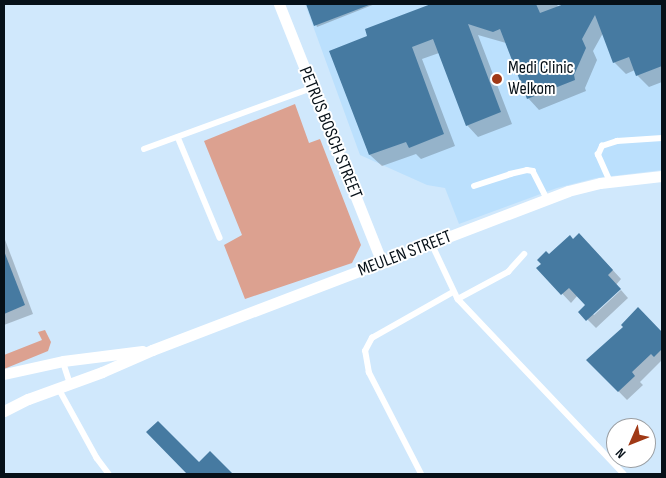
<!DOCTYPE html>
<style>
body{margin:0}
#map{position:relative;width:666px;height:478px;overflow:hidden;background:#d0e8fc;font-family:"Sofia Sans Condensed",sans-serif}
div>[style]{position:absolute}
.built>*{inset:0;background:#bbe0fd}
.green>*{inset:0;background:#dca190}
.shadow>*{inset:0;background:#0003}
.building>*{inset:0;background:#467aa1}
.service>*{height:5.5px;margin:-2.75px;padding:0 2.75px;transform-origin:2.75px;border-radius:2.75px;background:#fff}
.minor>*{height:11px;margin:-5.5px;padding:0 5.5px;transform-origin:5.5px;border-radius:5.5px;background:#fff}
.dots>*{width:14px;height:14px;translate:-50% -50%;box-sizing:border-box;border:2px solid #fff;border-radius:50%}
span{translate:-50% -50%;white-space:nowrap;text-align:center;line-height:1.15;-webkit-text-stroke:4px #fff;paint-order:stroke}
.poi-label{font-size:18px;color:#061018}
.left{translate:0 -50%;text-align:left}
.street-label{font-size:18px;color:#061018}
.frame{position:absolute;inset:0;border:5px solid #061018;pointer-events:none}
.north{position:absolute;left:606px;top:418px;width:50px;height:50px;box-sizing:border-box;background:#fff;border:1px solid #9b9fa3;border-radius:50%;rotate:226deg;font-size:14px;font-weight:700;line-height:20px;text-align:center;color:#061018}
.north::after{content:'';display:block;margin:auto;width:18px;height:22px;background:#a03916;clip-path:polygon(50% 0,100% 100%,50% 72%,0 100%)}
</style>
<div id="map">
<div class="built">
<i style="clip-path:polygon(305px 4px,662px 4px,662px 170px,596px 178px,557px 188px,459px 224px,445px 188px,427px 185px,360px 155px)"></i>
</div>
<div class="green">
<i style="clip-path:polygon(295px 104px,309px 143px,320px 139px,361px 245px,352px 263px,245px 299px,224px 245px,242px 235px,204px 141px)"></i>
<i style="clip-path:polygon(45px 330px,51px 342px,48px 351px,4px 369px,4px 355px,42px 340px,38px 332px)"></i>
</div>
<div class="shadow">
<i style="clip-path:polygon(307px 4px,375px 4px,317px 27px)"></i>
<i style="clip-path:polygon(433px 4px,557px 4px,558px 7px,567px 4px,662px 4px,662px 82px,649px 87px,637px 75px,635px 70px,626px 74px,614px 62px,603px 33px,593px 51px,597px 60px,585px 88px,586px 91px,539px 110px,528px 98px,506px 43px,478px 35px,512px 124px,478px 137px,467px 125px,439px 53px,422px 59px,455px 146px,421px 159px,416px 154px,382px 166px,370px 155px,369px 37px,367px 30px)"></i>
<i style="clip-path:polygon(4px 237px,33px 314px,4px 325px)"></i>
<i style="clip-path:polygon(573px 240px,588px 243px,621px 279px,592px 313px,594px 315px,621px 290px,628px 298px,596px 328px,580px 312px,587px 305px,578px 295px,571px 303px,538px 268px,549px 256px)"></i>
<i style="clip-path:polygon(638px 309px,662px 333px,662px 363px,661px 361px,640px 382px,643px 385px,627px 400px,588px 360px,625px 327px)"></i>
</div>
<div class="building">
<i style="clip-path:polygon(306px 4px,369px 4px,369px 5px,314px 26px)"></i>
<i style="clip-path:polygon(431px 4px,536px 4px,540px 13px,564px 4px,662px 4px,662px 66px,636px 76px,629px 57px,613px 63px,595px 15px,582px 39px,586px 48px,574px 75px,575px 80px,527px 99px,500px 29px,493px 32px,468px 24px,501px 112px,466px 126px,433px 39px,412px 47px,444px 134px,409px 148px,406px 142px,369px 155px,329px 51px,367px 36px,365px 29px)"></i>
<i style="clip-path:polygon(579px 233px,613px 270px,608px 275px,621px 289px,586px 321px,578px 312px,585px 305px,569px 288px,561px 295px,536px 268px,541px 264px,537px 260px,546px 251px,549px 254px,570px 235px,573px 239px)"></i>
<i style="clip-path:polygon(4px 251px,25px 305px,4px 314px)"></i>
<i style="clip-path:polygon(638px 307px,662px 332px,662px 349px,654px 357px,651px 354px,632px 372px,635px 376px,618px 392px,586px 360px,623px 327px,621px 325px)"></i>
<i style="clip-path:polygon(158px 421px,199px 462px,210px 451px,233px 474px,187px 474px,146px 432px)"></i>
</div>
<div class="service">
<i style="left:178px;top:137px;width:109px;rotate:67.4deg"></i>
<i style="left:144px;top:149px;width:179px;rotate:-20deg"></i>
<i style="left:610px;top:182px;width:30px;rotate:-114deg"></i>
<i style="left:598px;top:155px;width:10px;rotate:-66deg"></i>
<i style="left:602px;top:146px;width:16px;rotate:-18deg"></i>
<i style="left:617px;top:141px;width:45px;rotate:-3.8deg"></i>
<i style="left:474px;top:186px;width:38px;rotate:-18deg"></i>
<i style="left:510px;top:174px;width:17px;rotate:-13deg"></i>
<i style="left:527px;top:170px;width:6px;rotate:9deg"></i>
<i style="left:533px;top:171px;width:31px;rotate:63deg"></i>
<i style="left:432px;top:244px;width:61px;rotate:64.7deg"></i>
<i style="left:458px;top:299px;width:241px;rotate:46.5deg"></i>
<i style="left:458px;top:299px;width:57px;rotate:-28.4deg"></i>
<i style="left:508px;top:272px;width:24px;rotate:-48deg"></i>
<i style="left:63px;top:361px;width:22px;rotate:72deg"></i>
<i style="left:58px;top:387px;width:81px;rotate:61.2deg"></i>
<i style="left:97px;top:458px;width:20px;rotate:53deg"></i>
<i style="left:421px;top:474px;width:114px;rotate:-117.2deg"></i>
<i style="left:369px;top:373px;width:22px;rotate:-100deg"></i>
<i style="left:365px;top:351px;width:15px;rotate:-62deg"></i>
<i style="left:372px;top:338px;width:93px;rotate:-29.6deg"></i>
</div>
<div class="minor">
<i style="left:279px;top:4px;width:279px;rotate:68.3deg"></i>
<i style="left:4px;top:374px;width:60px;rotate:-12.4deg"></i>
<i style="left:63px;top:361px;width:80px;rotate:-7.2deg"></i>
<i style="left:4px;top:411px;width:27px;rotate:-27deg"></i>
<i style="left:28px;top:399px;width:79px;rotate:-20deg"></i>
<i style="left:102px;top:372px;width:55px;rotate:-23.7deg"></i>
<i style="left:152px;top:350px;width:445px;rotate:-20.9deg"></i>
<i style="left:568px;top:191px;width:33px;rotate:-14deg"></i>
<i style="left:600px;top:183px;width:62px;rotate:-6.4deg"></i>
</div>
<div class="dots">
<i style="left:497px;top:79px;background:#a03916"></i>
</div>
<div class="poi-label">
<span class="left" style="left:508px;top:79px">Medi Clinic<br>Welkom</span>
</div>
<div class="street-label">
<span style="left:330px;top:133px;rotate:68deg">PETRUS BOSCH STREET</span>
<span style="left:405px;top:254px;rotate:-21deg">MEULEN STREET</span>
</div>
<div class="frame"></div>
<div class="north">N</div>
</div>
